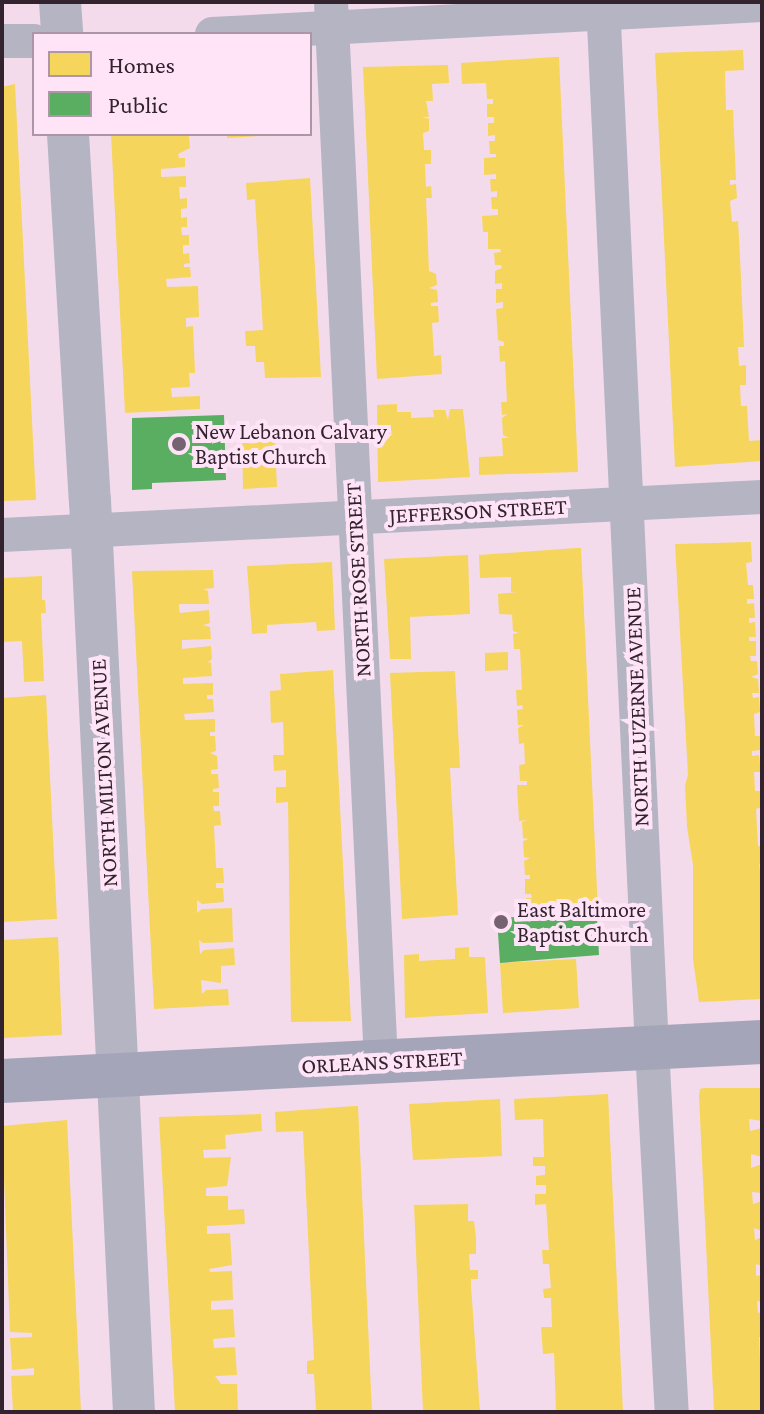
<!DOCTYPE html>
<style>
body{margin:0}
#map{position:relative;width:764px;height:1414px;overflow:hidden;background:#f3dbec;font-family:"Crimson Pro",serif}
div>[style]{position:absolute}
.homes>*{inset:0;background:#f6d55c}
.public>*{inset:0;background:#5aae61}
.minor>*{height:34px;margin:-17px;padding:0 17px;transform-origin:17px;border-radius:17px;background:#b5b4c3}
.tertiary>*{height:42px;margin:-21px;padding:0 21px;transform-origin:21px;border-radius:21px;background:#b5b4c3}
.primary>*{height:44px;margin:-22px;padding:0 22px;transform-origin:22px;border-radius:22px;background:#a5a5b9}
.dots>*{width:22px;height:22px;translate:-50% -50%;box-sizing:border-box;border:4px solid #ffe4f7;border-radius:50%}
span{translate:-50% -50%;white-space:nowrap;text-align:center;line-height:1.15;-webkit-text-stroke:8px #ffe4f7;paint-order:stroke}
.poi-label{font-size:22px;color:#33232f}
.left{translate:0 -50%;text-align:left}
.street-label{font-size:22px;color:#33232f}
.frame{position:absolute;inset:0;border:4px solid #33232f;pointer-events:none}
.legend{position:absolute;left:32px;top:32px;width:280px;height:104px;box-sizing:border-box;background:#ffe4f7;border:2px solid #ad97a7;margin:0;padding:10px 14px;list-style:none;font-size:24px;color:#33232f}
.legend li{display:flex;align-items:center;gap:16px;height:40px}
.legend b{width:40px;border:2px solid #ad97a7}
</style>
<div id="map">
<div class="homes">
<i style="clip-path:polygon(743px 50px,744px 70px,725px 71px,726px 110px,733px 110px,736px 180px,730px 180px,730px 185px,736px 184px,737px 198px,730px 201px,732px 222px,738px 221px,740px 256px,744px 347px,738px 347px,739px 366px,746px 365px,746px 385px,740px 385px,741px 406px,747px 406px,749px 441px,762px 440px,762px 461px,675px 467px,655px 53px)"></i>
<i style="clip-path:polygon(554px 57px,559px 57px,578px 472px,479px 475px,479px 457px,503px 456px,502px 438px,509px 438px,503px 435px,502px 418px,508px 414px,502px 415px,501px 402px,507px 402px,505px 361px,500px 362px,499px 346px,504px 346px,504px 342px,498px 340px,496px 309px,503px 308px,503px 302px,496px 303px,496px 289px,502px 289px,502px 283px,495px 284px,495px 271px,502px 268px,501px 265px,495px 265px,494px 253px,501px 252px,500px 249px,488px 249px,488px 232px,483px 232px,482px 216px,498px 215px,498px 209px,492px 209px,491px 197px,497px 197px,497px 191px,491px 192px,490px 179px,496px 179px,496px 174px,484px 175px,484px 158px,496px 157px,496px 154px,490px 154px,489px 141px,495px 141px,495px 135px,488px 136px,488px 123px,494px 123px,494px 117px,487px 117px,487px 104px,493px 104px,493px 99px,487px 99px,486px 83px,462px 84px,461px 63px)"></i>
<i style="clip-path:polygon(448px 65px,449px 83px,432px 84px,433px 101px,426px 101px,429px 117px,422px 117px,429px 119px,429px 131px,423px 133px,424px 150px,431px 150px,431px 164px,425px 164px,426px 187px,431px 186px,432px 198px,426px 198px,429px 271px,436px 274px,437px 285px,429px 288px,437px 290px,438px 302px,431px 303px,431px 306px,438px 306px,439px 322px,432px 323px,434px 356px,441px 355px,442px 374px,377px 379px,363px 67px)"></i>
<i style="clip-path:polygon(15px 84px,36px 500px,2px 501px,2px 87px)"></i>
<i style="clip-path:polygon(111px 134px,189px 136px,190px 148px,178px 154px,179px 158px,185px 158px,185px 167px,161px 169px,161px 177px,186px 176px,186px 187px,179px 187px,180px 199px,187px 198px,187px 208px,181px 209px,181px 218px,187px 217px,187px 227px,181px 227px,182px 235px,189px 235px,189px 245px,183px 245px,183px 254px,189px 253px,190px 263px,184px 264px,184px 267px,190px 267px,191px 277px,166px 279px,167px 287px,198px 286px,199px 317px,186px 318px,186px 327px,193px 326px,195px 373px,189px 373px,190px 387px,171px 388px,172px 397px,200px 396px,200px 409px,125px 413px)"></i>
<i style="clip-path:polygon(227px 134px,260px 134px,260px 136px,227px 138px)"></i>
<i style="clip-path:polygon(310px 178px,321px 377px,265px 378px,264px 362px,256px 362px,255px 346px,246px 346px,245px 331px,263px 330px,255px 199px,247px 200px,246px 183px)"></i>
<i style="clip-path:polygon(397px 404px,397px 412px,411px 412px,411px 418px,434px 417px,433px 410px,445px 410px,448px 420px,450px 409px,463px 409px,470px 477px,378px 482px,377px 405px)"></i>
<i style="clip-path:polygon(274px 427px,277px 487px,243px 489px,242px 429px)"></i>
<i style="clip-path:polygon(751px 542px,752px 562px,746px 563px,748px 585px,753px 585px,754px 599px,747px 599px,747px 604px,754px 603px,755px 618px,749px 618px,749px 623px,755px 622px,756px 637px,749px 637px,749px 641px,756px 641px,756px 656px,750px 656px,751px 661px,757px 661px,758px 674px,751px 677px,758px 679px,759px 693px,752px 693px,753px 698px,759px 697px,760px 712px,754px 714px,755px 736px,761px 736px,761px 750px,752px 751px,752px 756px,759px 755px,761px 772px,754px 772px,755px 791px,761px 791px,762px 807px,756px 809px,758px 846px,762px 846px,762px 864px,759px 864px,762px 885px,762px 999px,699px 1002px,693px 959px,693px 865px,687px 827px,685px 785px,688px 775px,675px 544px)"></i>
<i style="clip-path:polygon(576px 548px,581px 548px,598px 911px,527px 915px,526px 898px,532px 898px,531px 894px,525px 894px,525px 879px,530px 879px,530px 875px,525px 875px,524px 861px,530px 858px,524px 857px,523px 841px,529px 839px,523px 838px,522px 822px,527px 820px,519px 821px,517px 785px,527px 785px,527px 781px,520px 781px,519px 765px,525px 764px,524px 743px,519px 744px,518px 728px,524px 725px,518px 725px,517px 710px,523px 709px,522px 705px,517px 706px,516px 690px,522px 690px,520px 649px,514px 649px,513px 634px,519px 633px,513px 631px,512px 615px,517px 615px,499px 614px,498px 594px,517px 592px,511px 592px,511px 577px,480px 578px,479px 555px)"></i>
<i style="clip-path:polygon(468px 555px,470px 614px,410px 617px,411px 659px,390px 659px,384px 559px)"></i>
<i style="clip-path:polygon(332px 562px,335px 630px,317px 631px,316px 622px,299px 623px,267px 625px,267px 633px,252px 634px,247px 566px)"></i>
<i style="clip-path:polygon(213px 570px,214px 588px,203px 589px,208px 591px,209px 604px,179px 604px,179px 608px,180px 613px,209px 610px,210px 623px,203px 625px,210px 627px,211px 639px,182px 640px,182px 649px,211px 646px,212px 659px,207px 663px,211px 662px,212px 676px,183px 678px,183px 684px,213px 683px,213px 695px,207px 695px,207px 699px,213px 699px,214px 712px,184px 714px,185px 720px,215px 719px,215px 732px,210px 732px,210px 736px,215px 736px,216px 751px,210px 753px,217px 756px,218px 769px,211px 770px,211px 774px,218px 774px,219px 788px,213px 789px,213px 792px,219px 792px,219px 806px,213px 806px,214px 811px,220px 811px,221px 825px,214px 826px,216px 868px,223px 868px,224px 883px,216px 883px,216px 888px,223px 888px,224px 902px,202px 904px,197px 900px,197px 913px,202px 909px,232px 908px,233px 942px,203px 943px,199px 940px,200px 954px,204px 950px,234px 948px,235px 965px,221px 966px,221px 983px,201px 980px,202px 994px,206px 990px,228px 989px,229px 1005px,154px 1009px,132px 571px)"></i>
<i style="clip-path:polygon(42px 576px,42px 600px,45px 600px,46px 613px,41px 613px,44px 681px,24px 682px,22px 641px,2px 642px,2px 578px)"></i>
<i style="clip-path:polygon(508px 652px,508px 670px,485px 671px,485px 653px)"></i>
<i style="clip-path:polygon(333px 670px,351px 1021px,291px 1022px,288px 802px,276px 803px,276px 787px,286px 787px,286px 770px,274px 771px,273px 755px,284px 755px,283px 722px,271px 723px,270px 691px,281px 690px,280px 674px)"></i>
<i style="clip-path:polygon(455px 671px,460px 768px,450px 768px,458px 915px,402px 919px,390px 673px)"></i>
<i style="clip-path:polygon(46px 695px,57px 919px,2px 922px,2px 698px)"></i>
<i style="clip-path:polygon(58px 937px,62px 1035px,2px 1038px,2px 940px)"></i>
<i style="clip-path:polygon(469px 947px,469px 957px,485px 957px,488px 1013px,405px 1018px,404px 955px,419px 954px,419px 961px,455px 959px,455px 948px)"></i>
<i style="clip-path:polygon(576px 959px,579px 1008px,503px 1013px,500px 963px)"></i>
<i style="clip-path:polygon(704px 1088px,762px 1088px,762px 1121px,749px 1119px,750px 1131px,762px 1128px,762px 1157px,751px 1154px,751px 1168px,762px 1164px,762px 1193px,752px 1192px,753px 1204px,762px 1201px,762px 1231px,754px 1228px,755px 1240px,762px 1237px,762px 1266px,756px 1264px,756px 1276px,762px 1275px,762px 1302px,757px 1301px,758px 1313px,762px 1312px,762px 1337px,759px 1337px,762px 1412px,714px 1412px,699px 1096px,700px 1089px)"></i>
<i style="clip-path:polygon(608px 1094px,623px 1412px,556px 1412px,554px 1353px,543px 1354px,541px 1327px,552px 1327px,551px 1298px,544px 1298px,543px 1289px,551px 1288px,549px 1264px,543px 1264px,542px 1250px,549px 1250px,546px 1204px,535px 1205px,535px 1194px,546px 1194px,546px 1185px,536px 1185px,536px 1176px,545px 1175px,545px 1166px,533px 1166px,533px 1157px,544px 1157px,543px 1119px,515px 1120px,514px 1099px)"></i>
<i style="clip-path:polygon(500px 1099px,502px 1156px,413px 1160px,409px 1104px)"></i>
<i style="clip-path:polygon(354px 1106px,358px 1106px,372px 1412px,316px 1412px,314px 1374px,307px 1374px,307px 1361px,314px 1360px,303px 1131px,276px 1132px,275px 1112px)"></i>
<i style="clip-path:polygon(261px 1114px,262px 1131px,225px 1135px,226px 1149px,203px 1150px,204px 1158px,231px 1157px,227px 1186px,206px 1188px,206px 1196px,228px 1196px,228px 1210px,244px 1209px,245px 1224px,207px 1226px,207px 1234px,230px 1233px,232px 1265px,209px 1269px,210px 1272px,232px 1271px,233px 1300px,211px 1301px,211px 1310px,233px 1309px,235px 1337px,213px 1339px,214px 1348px,235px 1347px,237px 1375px,215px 1376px,221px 1384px,237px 1384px,238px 1412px,175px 1412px,159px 1117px)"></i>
<i style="clip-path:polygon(67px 1120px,81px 1412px,13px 1412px,11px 1376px,34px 1375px,34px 1368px,12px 1370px,10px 1338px,32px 1337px,32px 1333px,10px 1332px,2px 1126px)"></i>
<i style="clip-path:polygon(468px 1204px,468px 1221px,474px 1221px,476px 1238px,476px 1254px,469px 1254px,470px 1270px,478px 1270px,478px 1279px,471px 1279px,471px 1286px,480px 1412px,423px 1412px,414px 1205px)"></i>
</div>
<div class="public">
<i style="clip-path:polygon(224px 415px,226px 480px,152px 483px,152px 489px,132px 490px,132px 418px)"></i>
<i style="clip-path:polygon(515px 917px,515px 922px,597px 917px,599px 955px,500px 963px,497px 918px)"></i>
</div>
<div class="minor">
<i style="left:331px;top:2px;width:1061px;rotate:87.3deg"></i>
<i style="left:603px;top:2px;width:1047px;rotate:87.32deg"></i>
<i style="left:652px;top:1048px;width:365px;rotate:86.9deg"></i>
<i style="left:212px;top:34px;width:551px;rotate:-3.02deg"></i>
<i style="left:2px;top:41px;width:32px"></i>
<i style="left:2px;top:535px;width:761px;rotate:-2.86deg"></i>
</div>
<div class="tertiary">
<i style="left:60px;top:2px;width:32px;rotate:86deg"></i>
<i style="left:68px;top:134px;width:367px;rotate:86.6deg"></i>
<i style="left:90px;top:500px;width:913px;rotate:87.24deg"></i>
</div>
<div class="primary">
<i style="left:2px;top:1081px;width:761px;rotate:-2.94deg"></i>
</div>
<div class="dots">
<i style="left:179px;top:444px;background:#766371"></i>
<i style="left:501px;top:922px;background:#766371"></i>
</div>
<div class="poi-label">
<span class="left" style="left:195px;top:444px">New Lebanon Calvary<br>Baptist Church</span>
<span class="left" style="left:517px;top:922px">East Baltimore<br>Baptist Church</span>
</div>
<div class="street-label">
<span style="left:478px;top:511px;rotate:-3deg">JEFFERSON STREET</span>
<span style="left:358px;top:580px;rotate:-93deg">NORTH ROSE STREET</span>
<span style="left:637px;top:707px;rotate:-92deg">NORTH LUZERNE AVENUE</span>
<span style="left:104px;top:773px;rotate:-93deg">NORTH MILTON AVENUE</span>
<span style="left:382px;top:1062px;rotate:-3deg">ORLEANS STREET</span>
</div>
<div class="frame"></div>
<ul class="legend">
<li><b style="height:22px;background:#f6d55c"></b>Homes</li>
<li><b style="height:22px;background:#5aae61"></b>Public</li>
</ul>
</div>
